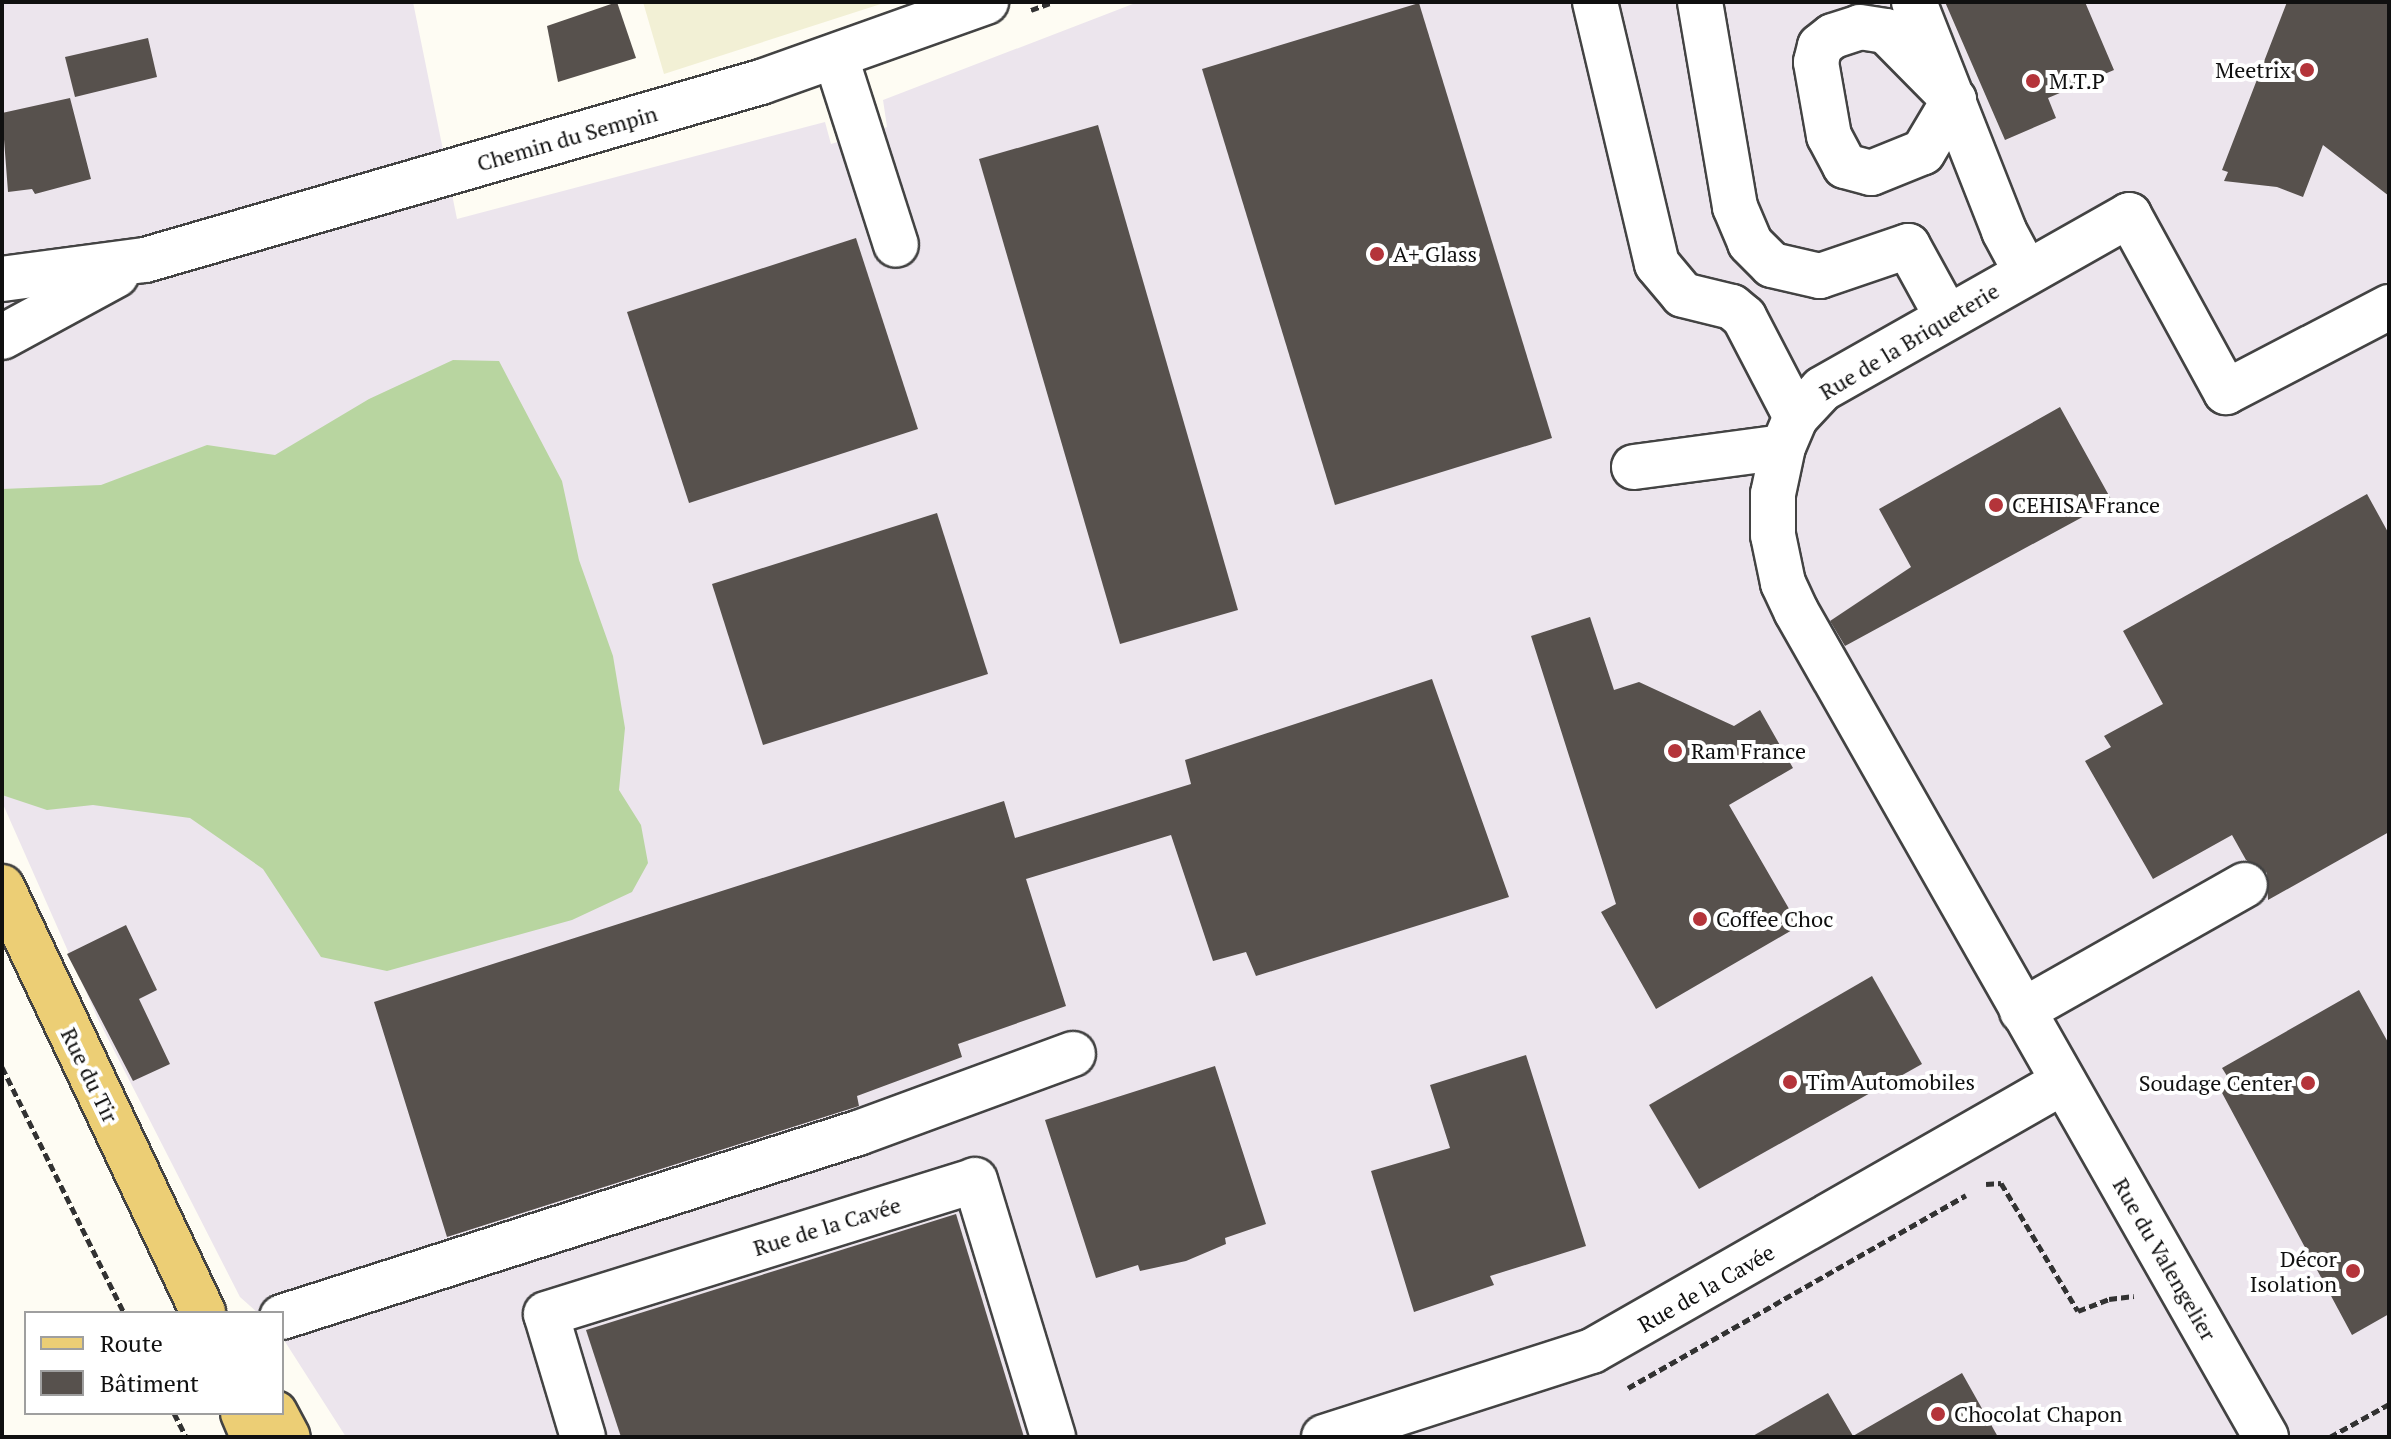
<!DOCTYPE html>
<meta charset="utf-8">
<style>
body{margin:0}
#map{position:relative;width:2391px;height:1439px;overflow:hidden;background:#fefcf3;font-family:"PT Serif",serif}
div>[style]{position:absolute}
.industrial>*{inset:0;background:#ece5ed}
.farmland>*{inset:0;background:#f2f0d5}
.forest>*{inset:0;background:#b8d5a0}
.building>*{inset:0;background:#57514d}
.path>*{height:5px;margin-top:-2.5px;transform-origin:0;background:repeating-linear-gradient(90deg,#323232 0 8px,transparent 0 12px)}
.roads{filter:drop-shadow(2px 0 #434343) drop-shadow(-2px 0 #434343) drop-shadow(0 2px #434343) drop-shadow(0 -2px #434343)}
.minor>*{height:44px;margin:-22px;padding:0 22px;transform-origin:22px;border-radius:22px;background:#fff}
.major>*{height:44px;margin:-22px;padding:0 22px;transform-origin:22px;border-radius:22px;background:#ecce75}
.dots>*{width:22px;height:22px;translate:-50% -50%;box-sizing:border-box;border:4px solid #fff;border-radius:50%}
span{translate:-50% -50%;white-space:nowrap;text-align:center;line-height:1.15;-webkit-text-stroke:8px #fff;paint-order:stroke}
.poi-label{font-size:22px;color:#101010}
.right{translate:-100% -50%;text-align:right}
.left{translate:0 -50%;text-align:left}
.street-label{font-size:22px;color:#101010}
.frame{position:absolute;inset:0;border:4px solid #101010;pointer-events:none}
.legend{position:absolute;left:24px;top:1311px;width:260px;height:104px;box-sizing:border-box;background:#fff;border:2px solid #9f9f9f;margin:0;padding:10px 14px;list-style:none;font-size:24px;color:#101010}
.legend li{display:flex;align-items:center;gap:16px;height:40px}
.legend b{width:40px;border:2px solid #9f9f9f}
</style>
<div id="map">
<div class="industrial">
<i style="clip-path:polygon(2px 2px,413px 2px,457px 219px,825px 122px,831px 144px,887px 127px,883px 100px,1138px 2px,2389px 2px,2389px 1437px,346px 1437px,282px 1337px,282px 1313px,258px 1313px,240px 1297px,98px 1019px,2px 802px)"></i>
</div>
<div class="farmland">
<i style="clip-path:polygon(643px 2px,887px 2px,664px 74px)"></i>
</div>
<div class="forest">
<i style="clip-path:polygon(453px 360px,499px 361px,562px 481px,579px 560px,613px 656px,625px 728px,619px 790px,641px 825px,648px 863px,632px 892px,572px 920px,387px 971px,321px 957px,263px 869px,190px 818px,93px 805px,47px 810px,2px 795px,2px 489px,101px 485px,207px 445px,275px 455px,369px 399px)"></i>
</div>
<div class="building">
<i style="clip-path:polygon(617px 2px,636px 58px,558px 82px,547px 26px)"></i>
<i style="clip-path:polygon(1945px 2px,2085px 2px,2114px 70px,2048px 98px,2056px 118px,2005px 140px)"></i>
<i style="clip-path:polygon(2287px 2px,2389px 2px,2389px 196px,2323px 145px,2303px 197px,2277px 187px,2224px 181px,2228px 172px,2222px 170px)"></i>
<i style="clip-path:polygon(1419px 3px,1552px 438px,1335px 505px,1202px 69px)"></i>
<i style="clip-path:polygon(148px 38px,157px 77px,75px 97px,65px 57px)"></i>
<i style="clip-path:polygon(70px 98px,91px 179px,35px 194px,32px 189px,8px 192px,2px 113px)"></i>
<i style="clip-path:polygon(1098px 125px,1238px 610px,1120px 644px,979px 159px)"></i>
<i style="clip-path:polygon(856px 238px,918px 429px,689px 503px,627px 312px)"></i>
<i style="clip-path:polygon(2060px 407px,2112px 501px,1845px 646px,1830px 621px,1911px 567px,1879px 509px)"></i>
<i style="clip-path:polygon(2367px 494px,2389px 534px,2389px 832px,2268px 900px,2267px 873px,2246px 860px,2232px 835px,2153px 879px,2085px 761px,2111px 747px,2104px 736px,2163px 704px,2123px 631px)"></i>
<i style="clip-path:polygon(937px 513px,988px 674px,763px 745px,712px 584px)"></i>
<i style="clip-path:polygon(1590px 617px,1614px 690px,1639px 682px,1734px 726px,1760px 710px,1793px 768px,1729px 805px,1799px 926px,1656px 1009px,1601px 912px,1616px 904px,1531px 636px)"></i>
<i style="clip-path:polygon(1432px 679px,1509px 897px,1256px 976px,1246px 952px,1213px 961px,1171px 835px,1026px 879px,1066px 1006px,958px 1044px,962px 1057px,857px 1096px,859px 1106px,447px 1237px,374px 1002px,1004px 801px,1015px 838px,1191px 784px,1185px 760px)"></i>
<i style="clip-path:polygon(126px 925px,157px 990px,139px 999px,170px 1064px,133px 1081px,67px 954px)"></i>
<i style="clip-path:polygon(1872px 976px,1922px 1064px,1699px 1189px,1649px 1105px)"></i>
<i style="clip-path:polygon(2359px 990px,2389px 1044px,2389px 1314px,2352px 1335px,2221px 1091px,2232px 1084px,2222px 1068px)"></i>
<i style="clip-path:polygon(1526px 1055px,1586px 1246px,1490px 1276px,1494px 1285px,1414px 1312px,1371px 1171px,1450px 1148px,1430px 1085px)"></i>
<i style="clip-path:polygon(1215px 1066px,1266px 1224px,1225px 1238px,1226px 1244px,1186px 1261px,1140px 1271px,1138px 1265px,1096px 1278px,1045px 1120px)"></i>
<i style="clip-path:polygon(956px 1214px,1024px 1437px,621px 1437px,586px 1330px)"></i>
<i style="clip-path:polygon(1962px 1373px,1998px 1437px,1751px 1437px,1828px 1393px,1853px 1436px)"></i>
</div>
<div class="path">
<i style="left:1031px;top:10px;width:23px;rotate:-20deg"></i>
<i style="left:2px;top:1067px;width:275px;rotate:63.6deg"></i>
<i style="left:1986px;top:1184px;width:15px;rotate:-4deg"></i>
<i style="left:2001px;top:1183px;width:149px;rotate:59deg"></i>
<i style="left:2078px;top:1311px;width:33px;rotate:-21deg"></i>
<i style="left:2109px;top:1299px;width:25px;rotate:-7deg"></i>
<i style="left:1628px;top:1388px;width:389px;rotate:-29.7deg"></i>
<i style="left:174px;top:1413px;width:27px;rotate:63deg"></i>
<i style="left:2330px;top:1437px;width:68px;rotate:-29.2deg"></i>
</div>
<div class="roads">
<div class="minor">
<i style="left:1595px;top:2px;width:269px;rotate:76.7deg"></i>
<i style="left:1657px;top:264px;width:40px;rotate:50deg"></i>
<i style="left:1683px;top:295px;width:50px;rotate:13.8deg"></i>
<i style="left:1732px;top:307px;width:16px;rotate:40deg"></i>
<i style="left:1744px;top:317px;width:113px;rotate:62.5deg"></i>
<i style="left:1700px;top:2px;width:208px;rotate:80.3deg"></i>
<i style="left:1735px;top:207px;width:39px;rotate:67deg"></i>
<i style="left:1750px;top:243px;width:31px;rotate:45deg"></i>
<i style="left:1772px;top:265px;width:49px;rotate:12.9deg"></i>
<i style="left:1820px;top:276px;width:93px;rotate:-18.8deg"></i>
<i style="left:1908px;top:246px;width:81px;rotate:61.2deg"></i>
<i style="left:1914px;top:2px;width:246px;rotate:68.5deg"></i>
<i style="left:2004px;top:231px;width:47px;rotate:61.8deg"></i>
<i style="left:1860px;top:27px;width:26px;rotate:9deg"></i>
<i style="left:1886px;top:31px;width:97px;rotate:45.4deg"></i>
<i style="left:1954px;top:100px;width:61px;rotate:120.8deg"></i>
<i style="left:1923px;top:152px;width:56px;rotate:158deg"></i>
<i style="left:1871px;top:173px;width:27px;rotate:-165deg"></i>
<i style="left:1845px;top:166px;width:34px;rotate:-118deg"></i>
<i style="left:1829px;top:136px;width:75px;rotate:-100deg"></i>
<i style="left:1816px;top:62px;width:16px;rotate:-76deg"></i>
<i style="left:1820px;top:46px;width:16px;rotate:-38deg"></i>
<i style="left:1833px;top:36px;width:28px;rotate:-18deg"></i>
<i style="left:836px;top:58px;width:196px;rotate:72.2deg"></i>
<i style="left:2px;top:279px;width:144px;rotate:-7.6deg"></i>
<i style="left:145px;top:260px;width:641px;rotate:-16.12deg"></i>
<i style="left:761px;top:82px;width:239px;rotate:-19.6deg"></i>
<i style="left:2px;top:337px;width:130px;rotate:-28.5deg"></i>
<i style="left:1634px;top:467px;width:150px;rotate:-7.6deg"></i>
<i style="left:2022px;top:1011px;width:256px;rotate:-29.5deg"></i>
<i style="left:282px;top:1317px;width:605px;rotate:-17.72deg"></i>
<i style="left:858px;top:1133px;width:229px;rotate:-20.2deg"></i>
<i style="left:583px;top:1437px;width:128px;rotate:-106.7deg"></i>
<i style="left:546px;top:1314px;width:449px;rotate:-17.3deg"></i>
<i style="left:975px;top:1180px;width:269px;rotate:73.1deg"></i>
<i style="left:1324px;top:1437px;width:281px;rotate:-17.8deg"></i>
<i style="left:1592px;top:1351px;width:542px;rotate:-29.73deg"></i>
<i style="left:2266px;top:1437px;width:950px;rotate:-119.64deg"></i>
<i style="left:1796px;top:611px;width:31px;rotate:-115deg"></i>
<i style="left:1783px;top:583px;width:49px;rotate:-101.8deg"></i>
<i style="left:1773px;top:535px;width:41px;rotate:-90deg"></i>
<i style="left:1773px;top:494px;width:48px;rotate:-78deg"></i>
<i style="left:1783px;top:447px;width:33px;rotate:-67deg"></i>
<i style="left:1796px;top:417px;width:38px;rotate:-47deg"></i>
<i style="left:1822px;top:389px;width:353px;rotate:-29.5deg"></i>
<i style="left:2129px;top:215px;width:202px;rotate:61.3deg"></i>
<i style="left:2226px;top:392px;width:184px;rotate:-27.5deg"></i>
</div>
<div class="major">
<i style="left:2px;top:887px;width:471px;rotate:64.7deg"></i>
<i style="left:243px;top:1413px;width:26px;rotate:67deg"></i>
<i style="left:275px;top:1413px;width:27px;rotate:62deg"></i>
</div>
</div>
<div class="dots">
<i style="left:2307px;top:70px;background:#b4343a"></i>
<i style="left:2033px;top:81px;background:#b4343a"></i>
<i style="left:1377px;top:254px;background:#b4343a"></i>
<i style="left:1996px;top:505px;background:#b4343a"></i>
<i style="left:1675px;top:751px;background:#b4343a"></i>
<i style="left:1700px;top:919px;background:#b4343a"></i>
<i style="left:1790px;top:1082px;background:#b4343a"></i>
<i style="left:2308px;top:1083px;background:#b4343a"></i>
<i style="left:2353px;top:1271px;background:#b4343a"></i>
<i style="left:1938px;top:1414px;background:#b4343a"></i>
</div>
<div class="poi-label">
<span class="right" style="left:2291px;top:70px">Meetrix</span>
<span class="left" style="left:2049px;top:81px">M.T.P</span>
<span class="left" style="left:1393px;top:254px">A+ Glass</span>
<span class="left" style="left:2012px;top:505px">CEHISA France</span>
<span class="left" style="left:1691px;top:751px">Ram France</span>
<span class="left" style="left:1716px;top:919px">Coffee Choc</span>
<span class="left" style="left:1806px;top:1082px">Tim Automobiles</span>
<span class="right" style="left:2292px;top:1083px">Soudage Center</span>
<span class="right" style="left:2337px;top:1271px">Décor<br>Isolation</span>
<span class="left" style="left:1954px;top:1414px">Chocolat Chapon</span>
</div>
<div class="street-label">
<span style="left:567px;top:138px;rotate:-16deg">Chemin du Sempin</span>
<span style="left:1909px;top:341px;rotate:-31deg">Rue de la Briqueterie</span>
<span style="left:90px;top:1075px;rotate:64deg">Rue du Tir</span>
<span style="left:827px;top:1226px;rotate:-17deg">Rue de la Cavée</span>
<span style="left:2165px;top:1259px;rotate:60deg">Rue du Valengelier</span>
<span style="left:1706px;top:1288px;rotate:-30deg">Rue de la Cavée</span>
</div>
<div class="frame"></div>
<ul class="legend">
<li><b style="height:10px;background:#ecce75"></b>Route</li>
<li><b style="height:22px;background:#57514d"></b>Bâtiment</li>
</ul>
</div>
